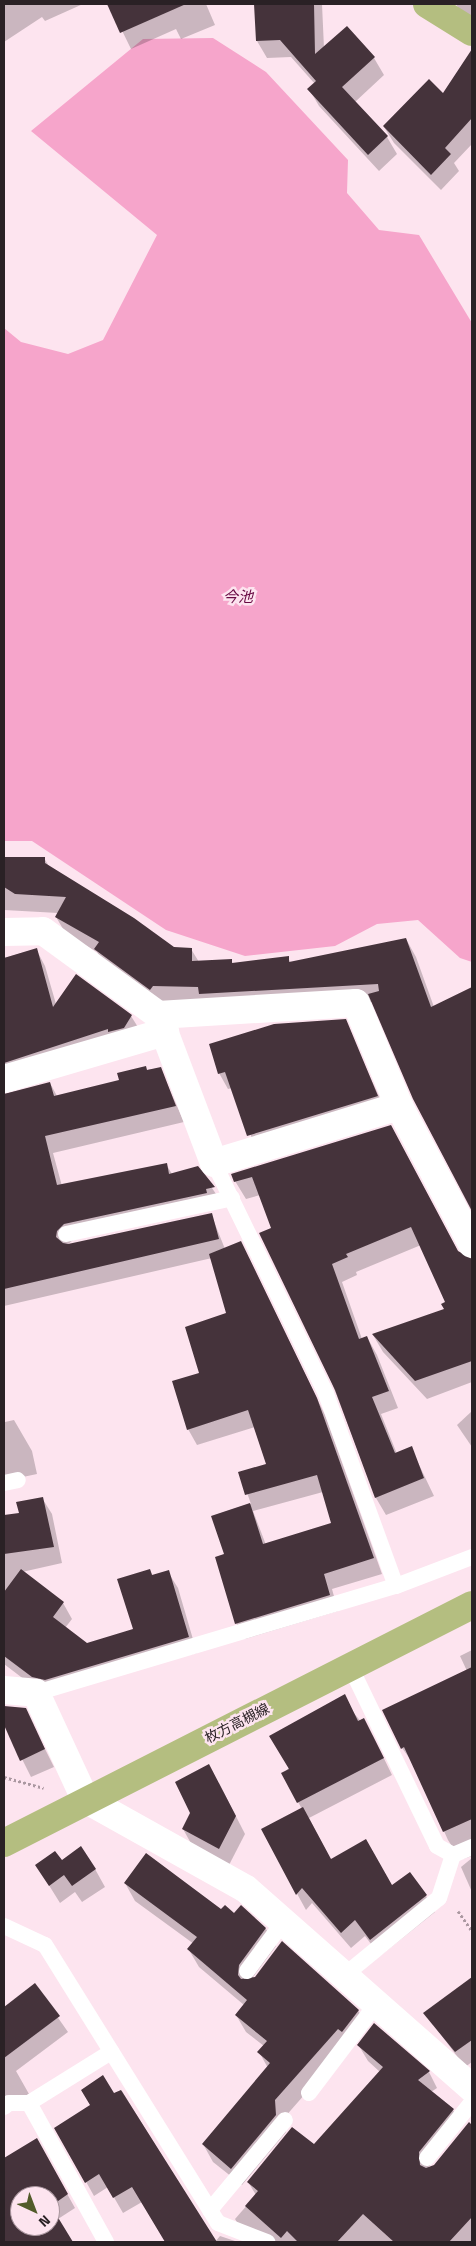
<!DOCTYPE html>
<meta charset="utf-8">
<style>
body{margin:0}
#map{position:relative;width:476px;height:2246px;overflow:hidden;background:#fde4ef;font-family:"Titillium Web","Noto Sans JP",sans-serif}
div>[style]{position:absolute}
.water>*{inset:0;background:#f6a5cb}
.shadow>*{inset:0;background:#0003}
.building>*{inset:0;background:#45333b}
.path>*{height:3px;margin-top:-1.5px;transform-origin:0;background:repeating-linear-gradient(90deg,#ab98a1 0 2.5px,transparent 0 5px)}
.service>*{height:16px;margin:-8px;padding:0 8px;transform-origin:8px;border-radius:8px;background:#fff}
.minor>*{height:28px;margin:-14px;padding:0 14px;transform-origin:14px;border-radius:14px;background:#fff}
.primary>*{height:28px;margin:-14px;padding:0 14px;transform-origin:14px;border-radius:14px;background:#b4be80}
span{translate:-50% -50%;white-space:nowrap;text-align:center;line-height:1.15;-webkit-text-stroke:5px #fde4ef;paint-order:stroke}
.street-label{font-size:14px;color:#2a2125}
.water-label{font-size:15px;color:#680943;font-style:italic}
.frame{position:absolute;inset:0;border:5px solid #2a2125;pointer-events:none}
.north{position:absolute;left:10px;top:2186px;width:50px;height:50px;box-sizing:border-box;background:#fde4ef;border:1px solid #a9969e;border-radius:50%;rotate:137deg;font-size:14px;font-weight:700;line-height:20px;text-align:center;color:#2a2125}
.north::after{content:'';display:block;margin:auto;width:18px;height:22px;background:#525b2a;clip-path:polygon(50% 0,100% 100%,50% 72%,0 100%)}
</style>
<div id="map">
<div class="water">
<i style="clip-path:polygon(213px 38px,266px 72px,348px 160px,347px 193px,379px 230px,419px 235px,472px 323px,472px 962px,460px 958px,418px 920px,377px 924px,335px 946px,245px 956px,166px 930px,32px 841px,4px 841px,4px 328px,21px 342px,68px 354px,103px 340px,157px 235px,31px 131px,143px 39px)"></i>
</div>
<div class="shadow">
<i style="clip-path:polygon(4px 4px,83px 4px,45px 21px,42px 17px,4px 42px)"></i>
<i style="clip-path:polygon(109px 4px,206px 4px,215px 25px,181px 39px,176px 29px,131px 49px)"></i>
<i style="clip-path:polygon(265px 4px,322px 4px,324px 48px,347px 27px,374px 58px,384px 75px,355px 102px,387px 137px,397px 154px,379px 171px,319px 106px,309px 89px,315px 84px,291px 57px,267px 58px,257px 41px)"></i>
<i style="clip-path:polygon(456px 4px,472px 4px,472px 23px,464px 18px)"></i>
<i style="clip-path:polygon(472px 51px,472px 144px,454px 163px,459px 171px,441px 190px,394px 143px,384px 127px,443px 94px)"></i>
<i style="clip-path:polygon(4px 858px,44px 858px,50px 868px,174px 948px,191px 949px,199px 962px,231px 960px,233px 964px,288px 958px,291px 963px,406px 939px,416px 957px,434px 1007px,472px 988px,472px 1212px,414px 1099px,373px 1002px,210px 1011px,161px 1007px,106px 967px,97px 952px,66px 934px,56px 917px,58px 913px,4px 910px)"></i>
<i style="clip-path:polygon(36px 949px,45px 966px,56px 1004px,76px 976px,131px 1016px,141px 1032px,4px 1085px,4px 958px)"></i>
<i style="clip-path:polygon(345px 1021px,386px 1112px,257px 1151px,232px 1088px,228px 1089px,219px 1073px)"></i>
<i style="clip-path:polygon(evenodd,160px 1068px,184px 1122px,53px 1153px,62px 1186px,166px 1164px,172px 1174px,198px 1167px,222px 1203px,73px 1240px,67px 1245px,211px 1214px,225px 1249px,249px 1258px,325px 1415px,382px 1574px,332px 1589px,338px 1611px,245px 1639px,236px 1623px,226px 1555px,213px 1517px,251px 1504px,240px 1473px,267px 1465px,255px 1427px,197px 1445px,188px 1429px,201px 1374px,227px 1313px,212px 1258px,4px 1306px,4px 1094px,50px 1083px,57px 1096px,120px 1081px,119px 1074px,160px 1068px,323px 1492px,333px 1524px,266px 1545px,253px 1511px,323px 1492px)"></i>
<i style="clip-path:polygon(391px 1126px,459px 1253px,472px 1261px,472px 1382px,427px 1399px,383px 1352px,373px 1335px,445px 1310px,447px 1302px,421px 1245px,356px 1272px,357px 1275px,342px 1282px,362px 1339px,367px 1337px,377px 1355px,398px 1408px,381px 1414px,397px 1454px,411px 1448px,434px 1496px,386px 1515px,376px 1498px,260px 1195px,246px 1199px,235px 1181px)"></i>
<i style="clip-path:polygon(472px 1411px,472px 1447px,457px 1425px)"></i>
<i style="clip-path:polygon(4px 1417px,5px 1422px,14px 1420px,32px 1451px,37px 1474px,4px 1481px)"></i>
<i style="clip-path:polygon(42px 1498px,52px 1514px,62px 1563px,22px 1572px,63px 1603px,72px 1619px,65px 1628px,86px 1644px,135px 1630px,150px 1570px,153px 1576px,168px 1572px,178px 1588px,197px 1653px,42px 1693px,4px 1664px,4px 1516px,20px 1514px)"></i>
<i style="clip-path:polygon(472px 1650px,472px 1856px,463px 1859px,458px 1856px,448px 1840px,413px 1763px,402px 1748px,467px 1671px,460px 1656px)"></i>
<i style="clip-path:polygon(4px 1707px,25px 1709px,54px 1767px,31px 1777px,4px 1723px)"></i>
<i style="clip-path:polygon(353px 1712px,373px 1736px,392px 1775px,309px 1818px,331px 1860px,392px 1887px,426px 1896px,435px 1912px,380px 1956px,365px 1936px,351px 1948px,312px 1903px,306px 1910px,262px 1830px,302px 1809px,282px 1774px)"></i>
<i style="clip-path:polygon(219px 1783px,245px 1834px,229px 1865px,193px 1847px,183px 1829px,192px 1813px)"></i>
<i style="clip-path:polygon(472px 1858px,472px 1892px,461px 1867px)"></i>
<i style="clip-path:polygon(61px 1862px,95px 1869px,105px 1887px,82px 1902px,75px 1892px,60px 1903px,37px 1866px)"></i>
<i style="clip-path:polygon(125px 1883px,222px 1911px,266px 1929px,276px 1946px,250px 1981px,358px 2010px,368px 2028px,348px 2045px,284px 2118px,286px 2132px,242px 2185px,213px 2162px,203px 2144px,268px 2068px,259px 2052px,264px 2046px,246px 2032px,236px 2015px,244px 2005px,199px 1967px,189px 1950px,194px 1944px,135px 1901px)"></i>
<i style="clip-path:polygon(472px 1978px,472px 2062px,465px 2067px,425px 2013px)"></i>
<i style="clip-path:polygon(35px 1985px,68px 2032px,16px 2071px,29px 2094px,4px 2108px,4px 2009px)"></i>
<i style="clip-path:polygon(375px 2025px,429px 2072px,437px 2088px,431px 2092px,453px 2110px,462px 2126px,427px 2169px,435px 2166px,469px 2124px,472px 2126px,472px 2242px,264px 2242px,244px 2234px,235px 2219px,256px 2195px,248px 2182px,314px 2145px,380px 2072px,368px 2061px,359px 2046px)"></i>
<i style="clip-path:polygon(122px 2091px,215px 2242px,220px 2236px,238px 2242px,166px 2242px,142px 2202px,123px 2213px,108px 2187px,94px 2196px,56px 2128px)"></i>
<i style="clip-path:polygon(evenodd,37px 2140px,75px 2208px,58px 2219px,71px 2242px,4px 2242px,4px 2160px,37px 2140px,20px 2196px,50px 2196px,50px 2226px,20px 2226px,20px 2196px)"></i>
</div>
<div class="building">
<i style="clip-path:polygon(107px 4px,186px 4px,120px 33px)"></i>
<i style="clip-path:polygon(254px 4px,314px 4px,315px 54px,347px 26px,375px 57px,342px 87px,388px 136px,368px 155px,307px 89px,316px 81px,280px 40px,256px 41px)"></i>
<i style="clip-path:polygon(472px 49px,472px 118px,445px 148px,451px 154px,431px 175px,383px 126px,429px 79px,443px 93px)"></i>
<i style="clip-path:polygon(4px 857px,45px 857px,45px 863px,134px 918px,174px 947px,192px 948px,192px 961px,232px 959px,232px 963px,289px 956px,289px 962px,406px 938px,431px 1007px,472px 987px,472px 1211px,413px 1099px,368px 994px,379px 991px,378px 984px,199px 994px,198px 987px,153px 986px,150px 990px,94px 949px,99px 942px,55px 917px,66px 897px,15px 894px,4px 887px)"></i>
<i style="clip-path:polygon(37px 948px,53px 1007px,76px 974px,132px 1015px,124px 1028px,108px 1032px,108px 1029px,4px 1063px,4px 958px)"></i>
<i style="clip-path:polygon(346px 1019px,378px 1096px,247px 1136px,225px 1072px,218px 1074px,209px 1044px,274px 1024px)"></i>
<i style="clip-path:polygon(146px 1066px,147px 1070px,161px 1067px,176px 1106px,45px 1136px,57px 1185px,167px 1163px,169px 1174px,198px 1166px,215px 1187px,206px 1189px,207px 1193px,64px 1224px,57px 1231px,56px 1237px,63px 1243px,68px 1244px,212px 1213px,219px 1239px,4px 1289px,4px 1094px,50px 1082px,54px 1096px,119px 1080px,117px 1073px)"></i>
<i style="clip-path:polygon(391px 1125px,458px 1251px,472px 1259px,472px 1361px,415px 1381px,372px 1334px,444px 1309px,441px 1304px,445px 1302px,411px 1227px,346px 1254px,348px 1257px,332px 1264px,359px 1339px,367px 1336px,389px 1391px,372px 1397px,395px 1453px,412px 1446px,424px 1478px,375px 1498px,335px 1390px,259px 1233px,271px 1228px,252px 1177px,234px 1182px,231px 1174px)"></i>
<i style="clip-path:polygon(241px 1241px,317px 1398px,374px 1558px,324px 1574px,330px 1595px,235px 1624px,215px 1557px,224px 1554px,211px 1516px,250px 1503px,263px 1544px,331px 1523px,317px 1475px,245px 1495px,238px 1472px,266px 1464px,248px 1410px,187px 1430px,172px 1381px,199px 1373px,185px 1327px,226px 1313px,209px 1254px)"></i>
<i style="clip-path:polygon(43px 1497px,54px 1547px,4px 1554px,4px 1515px,19px 1513px,16px 1502px)"></i>
<i style="clip-path:polygon(21px 1569px,64px 1602px,53px 1617px,87px 1643px,133px 1629px,117px 1579px,150px 1569px,152px 1575px,169px 1570px,189px 1637px,45px 1680px,32px 1677px,4px 1656px,4px 1592px)"></i>
<i style="clip-path:polygon(472px 1667px,472px 1819px,443px 1832px,404px 1747px,401px 1749px,382px 1710px)"></i>
<i style="clip-path:polygon(345px 1694px,358px 1721px,364px 1718px,384px 1758px,297px 1803px,281px 1773px,289px 1769px,269px 1736px)"></i>
<i style="clip-path:polygon(4px 1706px,26px 1708px,45px 1749px,20px 1761px,4px 1725px)"></i>
<i style="clip-path:polygon(209px 1764px,236px 1816px,219px 1849px,182px 1829px,190px 1813px,175px 1782px)"></i>
<i style="clip-path:polygon(303px 1807px,331px 1859px,366px 1839px,392px 1885px,410px 1872px,427px 1895px,370px 1940px,355px 1920px,341px 1933px,302px 1888px,296px 1895px,261px 1829px)"></i>
<i style="clip-path:polygon(81px 1846px,96px 1869px,72px 1886px,64px 1875px,49px 1886px,35px 1865px,55px 1851px,62px 1860px)"></i>
<i style="clip-path:polygon(146px 1853px,221px 1909px,225px 1905px,234px 1913px,241px 1905px,266px 1928px,239px 1965px,238px 1975px,241px 1979px,255px 1977px,282px 1941px,359px 2010px,342px 2032px,338px 2029px,275px 2100px,276px 2115px,231px 2169px,202px 2144px,270px 2063px,257px 2052px,267px 2041px,235px 2015px,247px 2000px,187px 1949px,197px 1937px,124px 1883px)"></i>
<i style="clip-path:polygon(472px 1977px,472px 2040px,455px 2052px,423px 2013px)"></i>
<i style="clip-path:polygon(35px 1983px,60px 2016px,4px 2058px,4px 2007px)"></i>
<i style="clip-path:polygon(374px 2023px,430px 2071px,418px 2080px,454px 2109px,419px 2152px,420px 2165px,426px 2168px,434px 2165px,469px 2122px,472px 2125px,472px 2217px,449px 2242px,394px 2242px,363px 2214px,337px 2242px,298px 2242px,287px 2231px,281px 2238px,245px 2206px,258px 2191px,247px 2182px,292px 2127px,314px 2144px,383px 2067px,357px 2045px)"></i>
<i style="clip-path:polygon(103px 2075px,114px 2093px,121px 2090px,217px 2242px,165px 2242px,132px 2187px,113px 2198px,99px 2174px,85px 2183px,54px 2128px,90px 2105px,81px 2090px)"></i>
<i style="clip-path:polygon(evenodd,37px 2138px,68px 2194px,51px 2206px,73px 2242px,4px 2242px,4px 2158px,37px 2138px,20px 2196px,50px 2196px,50px 2226px,20px 2226px,20px 2196px)"></i>
</div>
<div class="path">
<i style="left:4px;top:1777px;width:41px;rotate:15.4deg"></i>
<i style="left:458px;top:1911px;width:24px;rotate:55deg"></i>
</div>
<div class="service">
<i style="left:214px;top:1163px;width:257px;rotate:64.1deg"></i>
<i style="left:326px;top:1394px;width:204px;rotate:70deg"></i>
<i style="left:66px;top:1234px;width:170px;rotate:-12.2deg"></i>
<i style="left:4px;top:1483px;width:14px;rotate:-12deg"></i>
<i style="left:350px;top:1666px;width:200px;rotate:64.2deg"></i>
<i style="left:437px;top:1846px;width:18px;rotate:29deg"></i>
<i style="left:36px;top:1693px;width:376px;rotate:-16.6deg"></i>
<i style="left:396px;top:1586px;width:81px;rotate:-20.9deg"></i>
<i style="left:4px;top:1926px;width:45px;rotate:24.9deg"></i>
<i style="left:45px;top:1945px;width:327px;rotate:58.1deg"></i>
<i style="left:218px;top:2223px;width:53px;rotate:21.2deg"></i>
<i style="left:247px;top:1971px;width:62px;rotate:-53.5deg"></i>
<i style="left:346px;top:1974px;width:120px;rotate:-39.3deg"></i>
<i style="left:439px;top:1898px;width:45px;rotate:-72deg"></i>
<i style="left:453px;top:1855px;width:21px;rotate:-23deg"></i>
<i style="left:309px;top:2093px;width:113px;rotate:-52.9deg"></i>
<i style="left:29px;top:2103px;width:159px;rotate:61deg"></i>
<i style="left:4px;top:2107px;width:6px;rotate:-39deg"></i>
<i style="left:9px;top:2103px;width:20px"></i>
<i style="left:29px;top:2103px;width:97px;rotate:-31.9deg"></i>
<i style="left:427px;top:2158px;width:72px;rotate:-51.2deg"></i>
<i style="left:210px;top:2210px;width:117px;rotate:-50.2deg"></i>
</div>
<div class="minor">
<i style="left:4px;top:932px;width:39px;rotate:-1deg"></i>
<i style="left:43px;top:931px;width:142px;rotate:36.1deg"></i>
<i style="left:158px;top:1015px;width:198px;rotate:-3.5deg"></i>
<i style="left:356px;top:1003px;width:112px;rotate:67.3deg"></i>
<i style="left:399px;top:1106px;width:156px;rotate:62.1deg"></i>
<i style="left:158px;top:1015px;width:158px;rotate:69.3deg"></i>
<i style="left:214px;top:1163px;width:194px;rotate:-17.1deg"></i>
<i style="left:4px;top:1079px;width:168px;rotate:-16.3deg"></i>
<i style="left:4px;top:1690px;width:32px;rotate:5deg"></i>
<i style="left:36px;top:1693px;width:117px;rotate:65.2deg"></i>
<i style="left:85px;top:1799px;width:184px;rotate:29.2deg"></i>
<i style="left:246px;top:1889px;width:301px;rotate:41.4deg"></i>
</div>
<div class="primary">
<i style="left:427px;top:4px;width:53px;rotate:31.9deg"></i>
<i style="left:4px;top:1843px;width:525px;rotate:-26.96deg"></i>
</div>
<div class="street-label">
<span style="left:237px;top:1723px;rotate:-27deg">枚方高槻線</span>
</div>
<div class="water-label">
<span style="left:238px;top:597px">今池</span>
</div>
<div class="frame"></div>
<div class="north">N</div>
</div>
